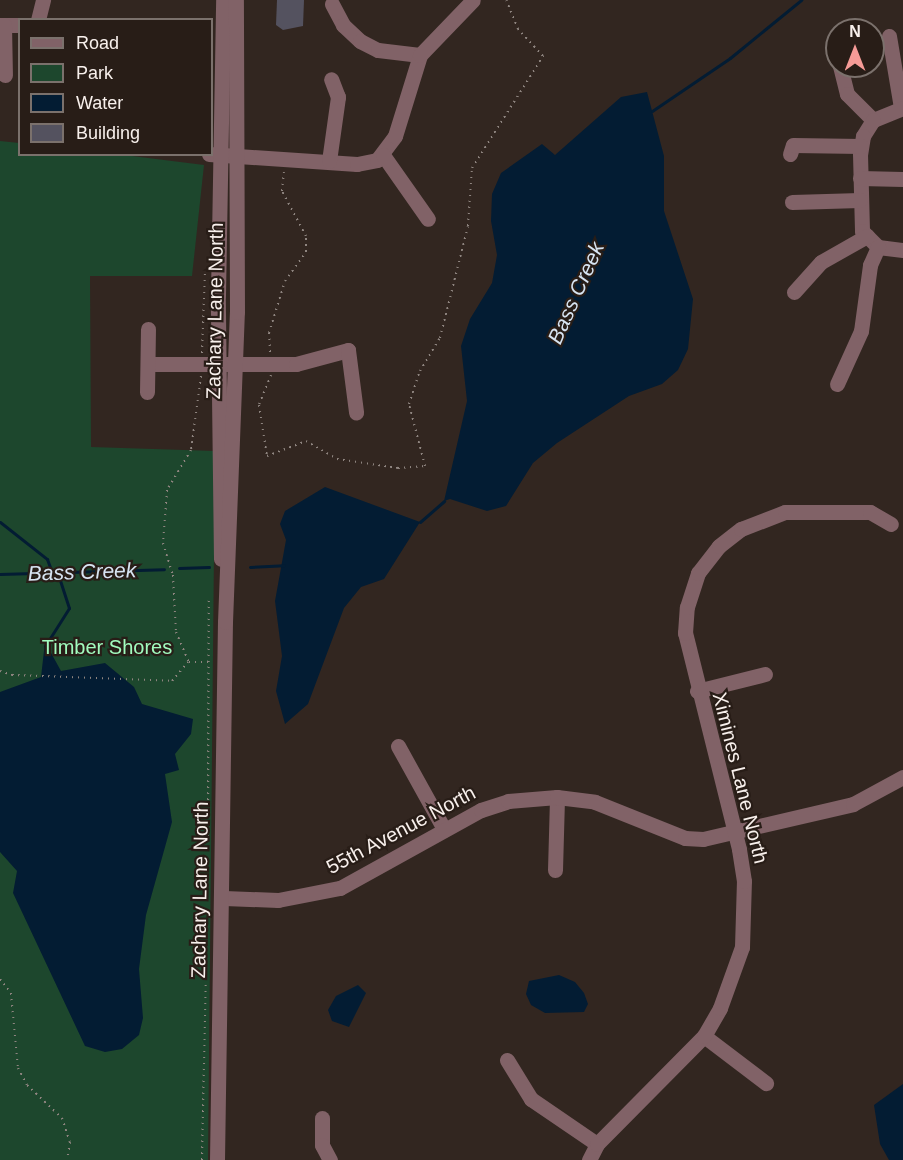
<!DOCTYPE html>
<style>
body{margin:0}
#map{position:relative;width:903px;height:1160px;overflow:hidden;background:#322620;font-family:Arial,sans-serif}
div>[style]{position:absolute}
.green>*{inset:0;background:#1d472d}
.water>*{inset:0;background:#031c33}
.stream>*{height:3px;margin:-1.5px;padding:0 1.5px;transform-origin:1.5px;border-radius:1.5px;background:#031c33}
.building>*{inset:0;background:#54525f}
.path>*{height:2px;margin-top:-1px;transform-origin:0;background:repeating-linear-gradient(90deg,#8f8580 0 1.5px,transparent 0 6px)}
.minor>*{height:15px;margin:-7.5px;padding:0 7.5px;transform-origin:7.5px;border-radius:7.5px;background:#816267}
span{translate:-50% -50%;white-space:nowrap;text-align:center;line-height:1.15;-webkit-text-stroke:4.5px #281d17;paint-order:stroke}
.street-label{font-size:20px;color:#f8f0ec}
.park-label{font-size:20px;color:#a1fbbe}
.water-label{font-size:21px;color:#d7e4f2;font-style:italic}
.legend{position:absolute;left:18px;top:18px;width:195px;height:138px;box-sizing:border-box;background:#281d17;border:2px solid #7b716c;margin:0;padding:8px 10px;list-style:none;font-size:18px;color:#f8f0ec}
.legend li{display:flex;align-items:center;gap:12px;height:30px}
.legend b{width:30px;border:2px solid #7b716c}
.north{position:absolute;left:825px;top:18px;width:60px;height:60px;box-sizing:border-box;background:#281d17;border:2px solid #7b716c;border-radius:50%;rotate:0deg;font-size:16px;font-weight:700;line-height:24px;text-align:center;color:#f8f0ec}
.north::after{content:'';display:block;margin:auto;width:21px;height:27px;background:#f59b97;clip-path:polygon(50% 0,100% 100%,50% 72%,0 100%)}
</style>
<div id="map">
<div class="green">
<i style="clip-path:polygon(0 141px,19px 143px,20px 154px,116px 154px,204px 165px,192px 276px,90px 276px,91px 447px,215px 451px,208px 1160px,0 1160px)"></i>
</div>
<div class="water">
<i style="clip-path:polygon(647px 92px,664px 156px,664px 211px,693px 299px,688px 349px,678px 370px,662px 384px,629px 396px,557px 443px,533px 463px,506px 506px,487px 511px,450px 499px,444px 501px,467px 401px,461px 346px,470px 319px,492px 283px,497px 255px,491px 221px,492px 194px,501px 173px,542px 144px,555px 155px,621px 97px)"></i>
<i style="clip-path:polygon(325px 487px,420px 522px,384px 579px,361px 587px,344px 608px,308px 704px,285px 724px,276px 691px,282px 656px,275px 601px,286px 540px,280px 524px,285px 511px)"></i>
<i style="clip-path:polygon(45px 642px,61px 671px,105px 663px,134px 687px,142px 704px,193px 719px,191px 734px,175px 754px,179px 770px,165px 774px,172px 822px,146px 915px,139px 969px,143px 1018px,139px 1035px,122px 1049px,105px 1052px,85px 1046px,13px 893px,17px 871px,0 852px,0 692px,41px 677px)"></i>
<i style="clip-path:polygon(559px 975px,575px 982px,584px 993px,588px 1004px,584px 1012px,545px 1013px,531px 1005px,526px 994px,529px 981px)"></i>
<i style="clip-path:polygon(358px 985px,366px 993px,349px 1027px,332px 1021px,328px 1010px,336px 996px)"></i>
<i style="clip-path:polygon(903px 1084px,903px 1160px,889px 1160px,880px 1144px,874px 1105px)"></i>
</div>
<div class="stream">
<i style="left:652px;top:111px;width:94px;rotate:-34.2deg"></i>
<i style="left:730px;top:58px;width:92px;rotate:-39.2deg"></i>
<i style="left:0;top:522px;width:60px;rotate:38.2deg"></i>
<i style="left:47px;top:559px;width:15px;rotate:70deg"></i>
<i style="left:420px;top:522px;width:32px;rotate:-41deg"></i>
<i style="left:250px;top:567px;width:34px;rotate:-3deg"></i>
<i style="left:179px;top:568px;width:30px;rotate:-2deg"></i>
<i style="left:0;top:574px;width:164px;rotate:-1.7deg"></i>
<i style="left:45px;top:646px;width:45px;rotate:-57.7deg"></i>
<i style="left:69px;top:608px;width:38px;rotate:-108deg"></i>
</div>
<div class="building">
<i style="clip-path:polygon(277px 0,304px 0,303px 26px,283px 30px,276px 25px)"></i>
</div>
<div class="path">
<i style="left:270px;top:352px;width:19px;rotate:-93deg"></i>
<i style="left:269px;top:333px;width:54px;rotate:-72.9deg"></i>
<i style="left:285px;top:281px;width:36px;rotate:-54deg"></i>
<i style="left:306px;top:252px;width:16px;rotate:-90deg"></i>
<i style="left:306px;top:236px;width:51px;rotate:-118.1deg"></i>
<i style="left:282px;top:191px;width:19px;rotate:-84deg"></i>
<i style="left:202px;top:353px;width:81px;rotate:-87.9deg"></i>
<i style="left:271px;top:375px;width:32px;rotate:112deg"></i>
<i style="left:259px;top:405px;width:52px;rotate:81.1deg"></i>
<i style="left:267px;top:456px;width:42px;rotate:-21deg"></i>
<i style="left:306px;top:441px;width:36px;rotate:30deg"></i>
<i style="left:337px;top:459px;width:62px;rotate:8.4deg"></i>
<i style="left:398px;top:468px;width:27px;rotate:-4deg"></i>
<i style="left:425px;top:466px;width:64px;rotate:-104.5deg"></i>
<i style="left:409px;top:404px;width:35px;rotate:-72deg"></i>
<i style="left:420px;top:371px;width:39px;rotate:-59deg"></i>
<i style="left:440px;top:338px;width:115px;rotate:-76deg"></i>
<i style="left:468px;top:226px;width:58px;rotate:-86.1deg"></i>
<i style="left:472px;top:168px;width:133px;rotate:-57.6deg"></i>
<i style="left:543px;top:56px;width:37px;rotate:-133deg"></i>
<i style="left:518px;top:29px;width:31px;rotate:-112deg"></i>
<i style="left:201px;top:376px;width:75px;rotate:97.7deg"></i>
<i style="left:191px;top:450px;width:47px;rotate:121deg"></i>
<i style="left:167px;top:490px;width:53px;rotate:94.3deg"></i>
<i style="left:163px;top:543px;width:34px;rotate:73deg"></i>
<i style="left:173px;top:575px;width:57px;rotate:87deg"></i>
<i style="left:176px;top:632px;width:33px;rotate:67deg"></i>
<i style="left:189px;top:662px;width:20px"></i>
<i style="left:0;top:671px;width:13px;rotate:18deg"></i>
<i style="left:12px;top:675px;width:160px;rotate:2.1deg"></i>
<i style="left:172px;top:681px;width:25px;rotate:-50deg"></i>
<i style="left:208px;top:842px;width:243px;rotate:-89.8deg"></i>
<i style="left:0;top:979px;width:18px;rotate:52deg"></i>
<i style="left:11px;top:993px;width:75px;rotate:84.7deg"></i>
<i style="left:18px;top:1068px;width:19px;rotate:62deg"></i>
<i style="left:27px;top:1085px;width:48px;rotate:43.3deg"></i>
<i style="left:62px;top:1118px;width:25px;rotate:72deg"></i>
<i style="left:70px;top:1142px;width:18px;rotate:99deg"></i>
<i style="left:202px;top:1160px;width:195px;rotate:-88.8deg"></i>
</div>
<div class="minor">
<i style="left:332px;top:4px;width:24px;rotate:62deg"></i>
<i style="left:343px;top:25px;width:23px;rotate:43deg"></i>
<i style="left:360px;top:41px;width:20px;rotate:27deg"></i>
<i style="left:378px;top:50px;width:42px;rotate:6.8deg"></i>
<i style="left:38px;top:20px;width:21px;rotate:-76deg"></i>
<i style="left:0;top:25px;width:20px"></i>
<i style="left:4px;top:25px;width:50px;rotate:88.9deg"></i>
<i style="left:889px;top:36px;width:73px;rotate:80.5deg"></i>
<i style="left:840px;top:66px;width:29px;rotate:76deg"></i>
<i style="left:847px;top:94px;width:37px;rotate:45deg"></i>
<i style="left:903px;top:108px;width:32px;rotate:158deg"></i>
<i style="left:873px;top:120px;width:19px;rotate:122deg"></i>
<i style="left:863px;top:136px;width:18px;rotate:99deg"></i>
<i style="left:860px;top:154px;width:77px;rotate:88.5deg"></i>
<i style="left:862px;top:231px;width:23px;rotate:45deg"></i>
<i style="left:878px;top:247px;width:25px;rotate:7deg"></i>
<i style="left:209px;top:154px;width:148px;rotate:3.9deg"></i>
<i style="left:357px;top:164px;width:20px;rotate:-11deg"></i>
<i style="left:377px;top:160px;width:30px;rotate:-53deg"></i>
<i style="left:395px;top:136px;width:85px;rotate:-72.8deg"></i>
<i style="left:420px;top:55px;width:76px;rotate:-46.1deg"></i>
<i style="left:790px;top:154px;width:9px;rotate:-72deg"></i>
<i style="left:793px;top:145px;width:68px;rotate:0.8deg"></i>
<i style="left:383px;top:155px;width:78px;rotate:54.9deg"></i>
<i style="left:329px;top:161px;width:65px;rotate:-82deg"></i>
<i style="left:338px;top:97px;width:19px;rotate:-111deg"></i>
<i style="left:860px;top:178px;width:43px;rotate:1.3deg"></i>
<i style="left:792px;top:202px;width:68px;rotate:-1.7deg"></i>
<i style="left:794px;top:292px;width:40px;rotate:-48deg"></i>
<i style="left:821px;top:262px;width:53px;rotate:-29.5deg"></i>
<i style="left:148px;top:364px;width:148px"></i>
<i style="left:296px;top:364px;width:54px;rotate:-15.1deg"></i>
<i style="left:348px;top:350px;width:63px;rotate:82.6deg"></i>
<i style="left:837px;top:384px;width:58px;rotate:-65.6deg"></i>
<i style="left:861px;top:331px;width:67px;rotate:-82.2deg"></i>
<i style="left:870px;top:265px;width:20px;rotate:-66deg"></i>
<i style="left:147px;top:392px;width:63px;rotate:-89.1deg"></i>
<i style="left:221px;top:559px;width:264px;rotate:-90.7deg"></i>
<i style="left:218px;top:295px;width:295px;rotate:-89deg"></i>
<i style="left:697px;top:691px;width:70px;rotate:-14deg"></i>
<i style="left:398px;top:746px;width:95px;rotate:61deg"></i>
<i style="left:555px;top:870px;width:73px;rotate:-88.4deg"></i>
<i style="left:224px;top:898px;width:54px;rotate:2.1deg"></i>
<i style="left:278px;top:900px;width:63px;rotate:-11deg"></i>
<i style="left:340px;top:888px;width:161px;rotate:-29deg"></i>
<i style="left:481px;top:810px;width:28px;rotate:-18deg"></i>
<i style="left:508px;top:801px;width:49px;rotate:-4.7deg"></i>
<i style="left:557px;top:797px;width:38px;rotate:7deg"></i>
<i style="left:595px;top:802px;width:97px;rotate:21.8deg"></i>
<i style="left:685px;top:838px;width:18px;rotate:3deg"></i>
<i style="left:703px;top:839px;width:154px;rotate:-13.1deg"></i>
<i style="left:853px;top:804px;width:57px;rotate:-28.4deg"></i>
<i style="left:704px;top:1036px;width:78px;rotate:37.2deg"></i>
<i style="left:507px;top:1060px;width:46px;rotate:58.4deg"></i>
<i style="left:531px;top:1099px;width:80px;rotate:34.3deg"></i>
<i style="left:322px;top:1118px;width:27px;rotate:90deg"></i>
<i style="left:322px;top:1145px;width:17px;rotate:62deg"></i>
<i style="left:217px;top:1160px;width:538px;rotate:-89.15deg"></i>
<i style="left:225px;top:622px;width:310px;rotate:-87.8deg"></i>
<i style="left:237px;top:312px;width:312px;rotate:-90.2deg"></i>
<i style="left:589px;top:1160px;width:18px;rotate:-63deg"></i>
<i style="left:597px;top:1144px;width:152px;rotate:-45.3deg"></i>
<i style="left:704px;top:1036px;width:32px;rotate:-60deg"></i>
<i style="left:720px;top:1008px;width:65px;rotate:-70.2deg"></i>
<i style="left:742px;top:947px;width:66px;rotate:-88.3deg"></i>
<i style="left:744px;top:881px;width:32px;rotate:-99deg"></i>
<i style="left:739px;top:849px;width:223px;rotate:-104deg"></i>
<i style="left:685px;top:633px;width:26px;rotate:-86deg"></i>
<i style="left:687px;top:607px;width:36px;rotate:-72deg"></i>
<i style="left:698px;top:573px;width:34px;rotate:-52deg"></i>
<i style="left:719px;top:546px;width:28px;rotate:-38deg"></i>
<i style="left:741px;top:529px;width:47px;rotate:-21.1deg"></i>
<i style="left:785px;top:512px;width:85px"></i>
<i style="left:870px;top:512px;width:24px;rotate:30deg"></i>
</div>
<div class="street-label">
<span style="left:215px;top:311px;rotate:-89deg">Zachary Lane North</span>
<span style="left:740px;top:778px;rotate:76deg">Ximines Lane North</span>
<span style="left:401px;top:830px;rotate:-28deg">55th Avenue North</span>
<span style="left:200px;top:890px;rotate:-89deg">Zachary Lane North</span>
</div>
<div class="park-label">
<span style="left:107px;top:647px">Timber Shores</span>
</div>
<div class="water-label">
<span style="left:576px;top:293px;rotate:-66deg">Bass Creek</span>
<span style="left:82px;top:572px;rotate:-2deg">Bass Creek</span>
</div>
<ul class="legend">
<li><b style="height:8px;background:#816267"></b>Road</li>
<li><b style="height:16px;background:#1d472d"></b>Park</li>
<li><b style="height:16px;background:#031c33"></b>Water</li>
<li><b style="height:16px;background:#54525f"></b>Building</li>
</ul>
<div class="north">N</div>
</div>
